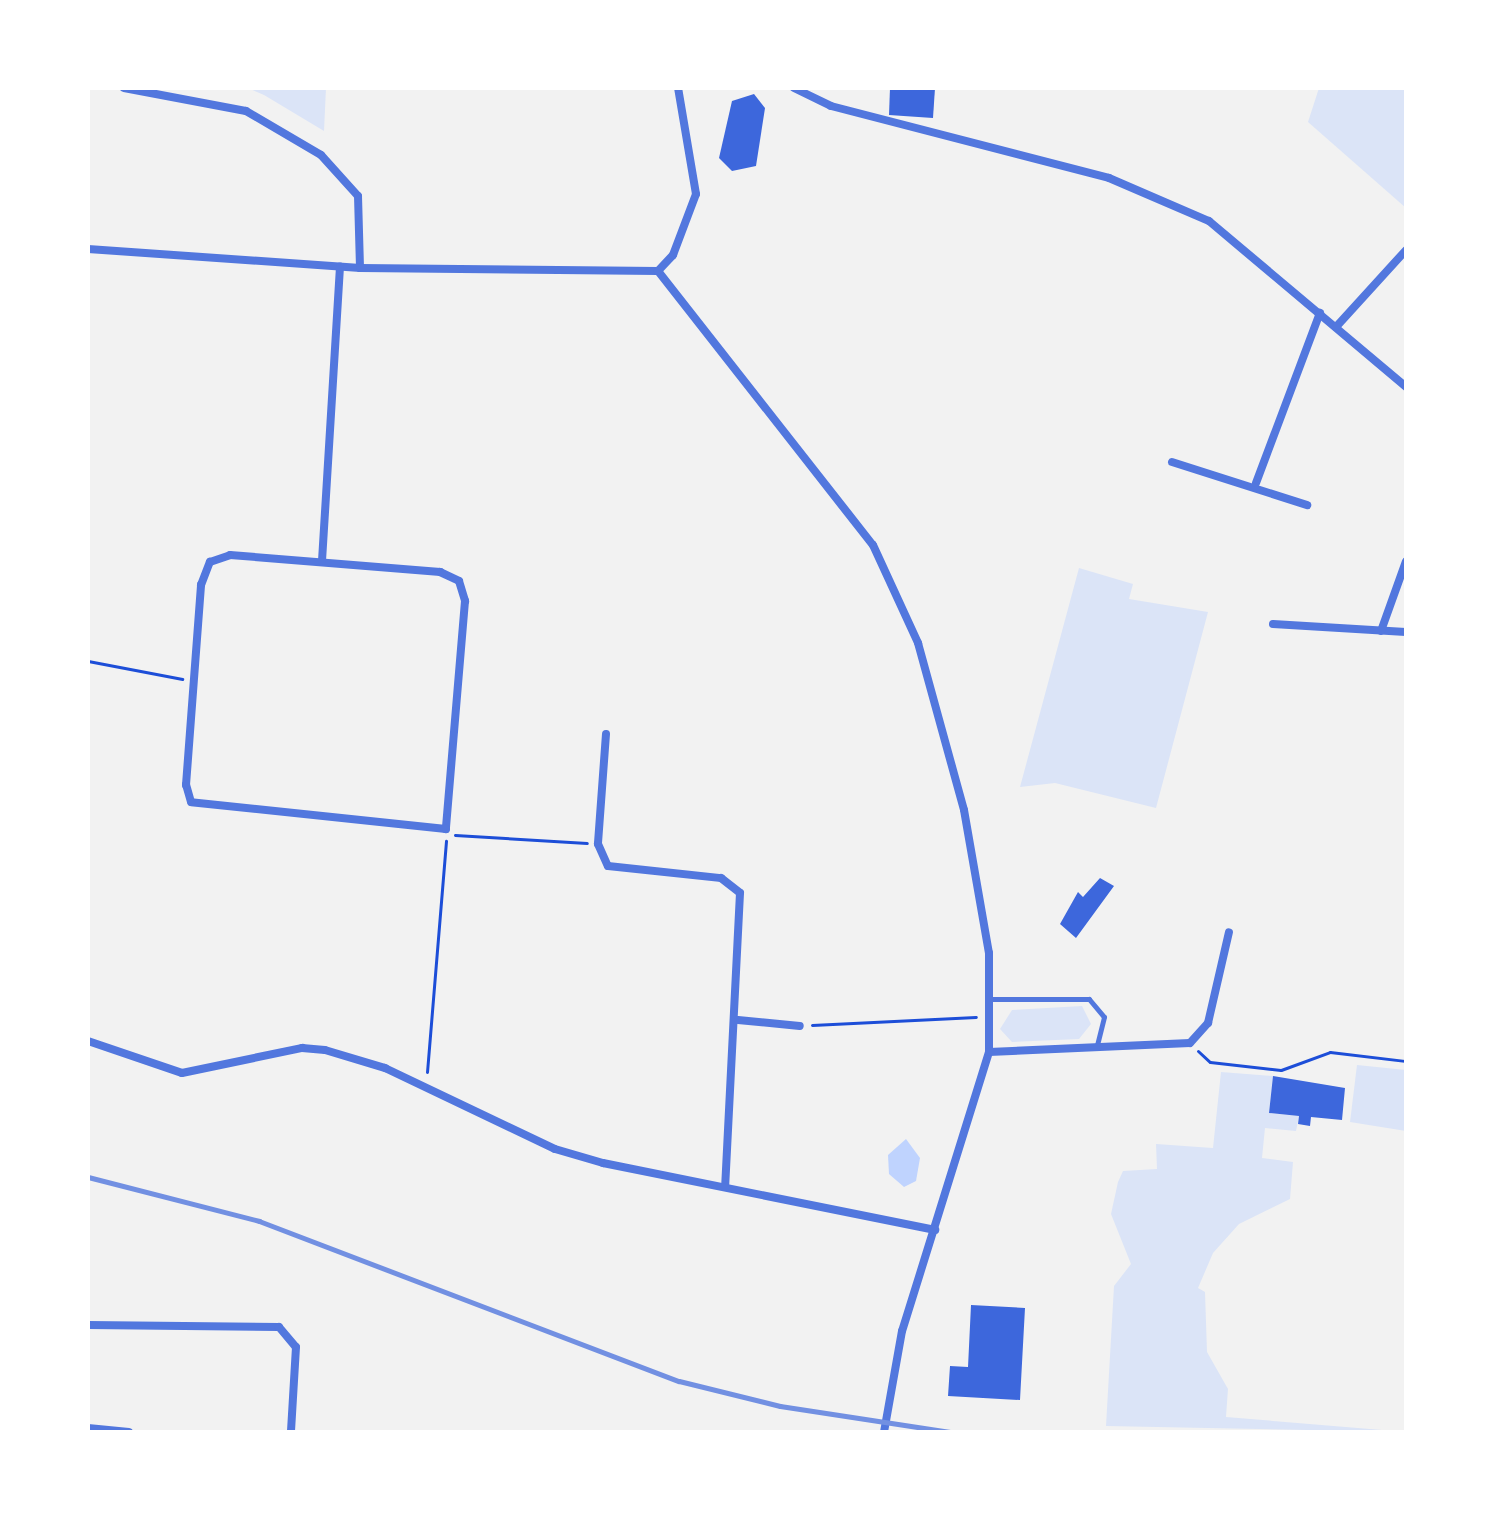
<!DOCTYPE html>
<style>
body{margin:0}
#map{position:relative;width:1494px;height:1520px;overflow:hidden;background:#f2f2f2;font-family:"Golos Text",sans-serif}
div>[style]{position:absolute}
.green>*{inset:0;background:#dbe4f7}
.water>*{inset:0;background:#bfd3fe}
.building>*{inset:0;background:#3d67dc}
.path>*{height:3px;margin:-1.5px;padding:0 1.5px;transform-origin:1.5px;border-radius:1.5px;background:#1d4ed8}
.service>*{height:5px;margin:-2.5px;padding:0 2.5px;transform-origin:2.5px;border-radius:2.5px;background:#5277de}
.minor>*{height:8px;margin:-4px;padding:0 4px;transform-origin:4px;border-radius:4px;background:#5277de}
.rail>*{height:5px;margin:-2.5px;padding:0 2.5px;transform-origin:2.5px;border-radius:2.5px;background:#7290e2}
span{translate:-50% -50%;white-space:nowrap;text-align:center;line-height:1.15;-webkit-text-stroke:6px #fff;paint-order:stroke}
.frame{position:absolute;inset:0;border:90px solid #fff;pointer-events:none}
</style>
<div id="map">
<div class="green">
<i style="clip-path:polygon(248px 88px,326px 88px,324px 131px,264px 95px)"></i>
<i style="clip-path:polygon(1319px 88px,1406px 88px,1406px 208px,1308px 122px)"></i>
<i style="clip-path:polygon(1079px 568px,1133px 584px,1129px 599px,1208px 612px,1156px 808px,1055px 783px,1020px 787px)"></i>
<i style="clip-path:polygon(1082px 1006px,1091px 1024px,1079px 1039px,1012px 1042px,1000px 1029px,1012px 1010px)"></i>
<i style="clip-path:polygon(1357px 1065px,1406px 1070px,1406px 1131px,1350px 1122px)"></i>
<i style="clip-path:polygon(1221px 1072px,1273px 1076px,1269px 1113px,1299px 1116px,1296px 1131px,1265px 1128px,1262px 1158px,1293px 1162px,1290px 1199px,1239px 1224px,1213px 1253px,1198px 1288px,1205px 1292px,1207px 1352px,1228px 1389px,1226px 1417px,1406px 1432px,1106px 1426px,1114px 1286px,1131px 1264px,1111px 1214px,1118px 1182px,1123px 1171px,1157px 1169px,1156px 1144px,1213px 1148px)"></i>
</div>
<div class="water">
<i style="clip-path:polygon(906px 1139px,920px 1158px,916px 1181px,904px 1187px,889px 1174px,888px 1155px)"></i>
</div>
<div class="building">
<i style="clip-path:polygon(890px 88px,935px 88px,933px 118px,889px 115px)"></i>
<i style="clip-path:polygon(754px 94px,765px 108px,756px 166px,732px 171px,719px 158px,732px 101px)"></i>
<i style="clip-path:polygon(1100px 878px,1114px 886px,1076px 938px,1060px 924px,1078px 892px,1083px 897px)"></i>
<i style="clip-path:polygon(1273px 1076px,1345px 1088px,1342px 1120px,1311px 1117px,1310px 1126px,1298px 1124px,1299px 1116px,1269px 1113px)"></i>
<i style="clip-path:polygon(971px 1305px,1025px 1308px,1020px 1400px,948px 1396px,950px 1366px,968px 1367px)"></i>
</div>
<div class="path">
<i style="left:88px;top:661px;width:96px;rotate:10.8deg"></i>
<i style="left:455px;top:835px;width:132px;rotate:3.5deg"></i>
<i style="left:812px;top:1025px;width:164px;rotate:-2.8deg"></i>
<i style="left:1198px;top:1051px;width:16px;rotate:43deg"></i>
<i style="left:1210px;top:1062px;width:71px;rotate:6.4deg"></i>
<i style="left:1281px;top:1070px;width:52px;rotate:-20.2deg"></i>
<i style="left:1330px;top:1052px;width:77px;rotate:6.8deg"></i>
<i style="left:427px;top:1072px;width:232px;rotate:-85.3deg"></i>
</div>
<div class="service">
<i style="left:990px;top:999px;width:99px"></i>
<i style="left:1089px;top:999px;width:23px;rotate:50deg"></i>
<i style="left:1104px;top:1017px;width:30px;rotate:104deg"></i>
</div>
<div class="minor">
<i style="left:124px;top:88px;width:124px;rotate:10.7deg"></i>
<i style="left:246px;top:111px;width:87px;rotate:30.4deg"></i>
<i style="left:321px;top:155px;width:55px;rotate:47.9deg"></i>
<i style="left:358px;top:196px;width:72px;rotate:88.4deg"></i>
<i style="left:794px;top:88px;width:41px;rotate:25.9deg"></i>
<i style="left:831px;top:106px;width:287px;rotate:14.5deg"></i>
<i style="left:1109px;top:178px;width:109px;rotate:23.3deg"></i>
<i style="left:1209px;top:221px;width:258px;rotate:40.1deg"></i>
<i style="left:88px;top:249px;width:273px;rotate:4deg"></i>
<i style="left:360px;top:268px;width:298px;rotate:0.6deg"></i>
<i style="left:658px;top:271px;width:348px;rotate:51.9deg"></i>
<i style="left:873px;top:545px;width:108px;rotate:65.3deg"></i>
<i style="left:918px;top:643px;width:173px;rotate:74.6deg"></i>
<i style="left:964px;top:810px;width:145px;rotate:80.1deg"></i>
<i style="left:989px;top:953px;width:99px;rotate:90deg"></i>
<i style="left:989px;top:1052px;width:292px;rotate:107.3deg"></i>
<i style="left:902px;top:1331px;width:103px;rotate:100.1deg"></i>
<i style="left:658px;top:271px;width:22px;rotate:-47deg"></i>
<i style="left:673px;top:255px;width:65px;rotate:-69.3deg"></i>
<i style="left:696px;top:194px;width:108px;rotate:-99.6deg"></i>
<i style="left:1336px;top:327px;width:104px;rotate:-47.7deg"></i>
<i style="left:1172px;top:462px;width:142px;rotate:17.7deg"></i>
<i style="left:1256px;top:483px;width:182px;rotate:-69.4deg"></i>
<i style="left:230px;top:555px;width:211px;rotate:4.6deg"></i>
<i style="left:440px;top:572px;width:21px;rotate:25deg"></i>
<i style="left:459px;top:581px;width:21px;rotate:73deg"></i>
<i style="left:465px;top:601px;width:229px;rotate:94.8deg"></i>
<i style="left:446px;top:829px;width:256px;rotate:-174deg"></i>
<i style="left:191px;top:802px;width:18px;rotate:-106deg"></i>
<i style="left:186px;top:785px;width:201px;rotate:-85.7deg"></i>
<i style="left:201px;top:585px;width:25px;rotate:-69deg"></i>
<i style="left:210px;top:562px;width:21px;rotate:-19deg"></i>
<i style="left:322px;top:561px;width:295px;rotate:-86.5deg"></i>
<i style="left:1273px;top:624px;width:133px;rotate:3.4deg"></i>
<i style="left:1381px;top:631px;width:74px;rotate:-70.3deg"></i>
<i style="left:606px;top:734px;width:110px;rotate:94.2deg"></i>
<i style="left:598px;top:844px;width:24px;rotate:66deg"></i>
<i style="left:608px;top:866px;width:114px;rotate:6.1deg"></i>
<i style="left:721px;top:878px;width:24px;rotate:38deg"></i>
<i style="left:740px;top:893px;width:294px;rotate:92.9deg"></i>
<i style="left:738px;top:1020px;width:62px;rotate:5.5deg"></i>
<i style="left:88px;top:1041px;width:99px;rotate:18.8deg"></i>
<i style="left:182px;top:1073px;width:123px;rotate:-11.8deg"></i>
<i style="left:302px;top:1048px;width:23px;rotate:5deg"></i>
<i style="left:325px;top:1050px;width:63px;rotate:16.7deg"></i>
<i style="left:385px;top:1068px;width:188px;rotate:25.5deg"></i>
<i style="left:555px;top:1149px;width:50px;rotate:16.3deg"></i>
<i style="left:603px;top:1163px;width:339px;rotate:11.4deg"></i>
<i style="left:989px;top:1052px;width:201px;rotate:-2.6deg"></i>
<i style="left:1190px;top:1043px;width:27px;rotate:-48deg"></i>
<i style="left:1208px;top:1023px;width:93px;rotate:-77deg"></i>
<i style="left:88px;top:1325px;width:191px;rotate:0.6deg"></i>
<i style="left:279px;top:1327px;width:26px;rotate:50deg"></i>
<i style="left:296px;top:1347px;width:85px;rotate:93.4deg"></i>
<i style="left:88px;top:1428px;width:41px;rotate:5.6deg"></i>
</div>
<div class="rail">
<i style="left:88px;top:1177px;width:177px;rotate:14.4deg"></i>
<i style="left:259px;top:1221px;width:449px;rotate:20.9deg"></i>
<i style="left:679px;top:1381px;width:104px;rotate:13.9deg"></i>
<i style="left:780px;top:1406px;width:172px;rotate:8.7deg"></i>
</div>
<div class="frame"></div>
</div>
